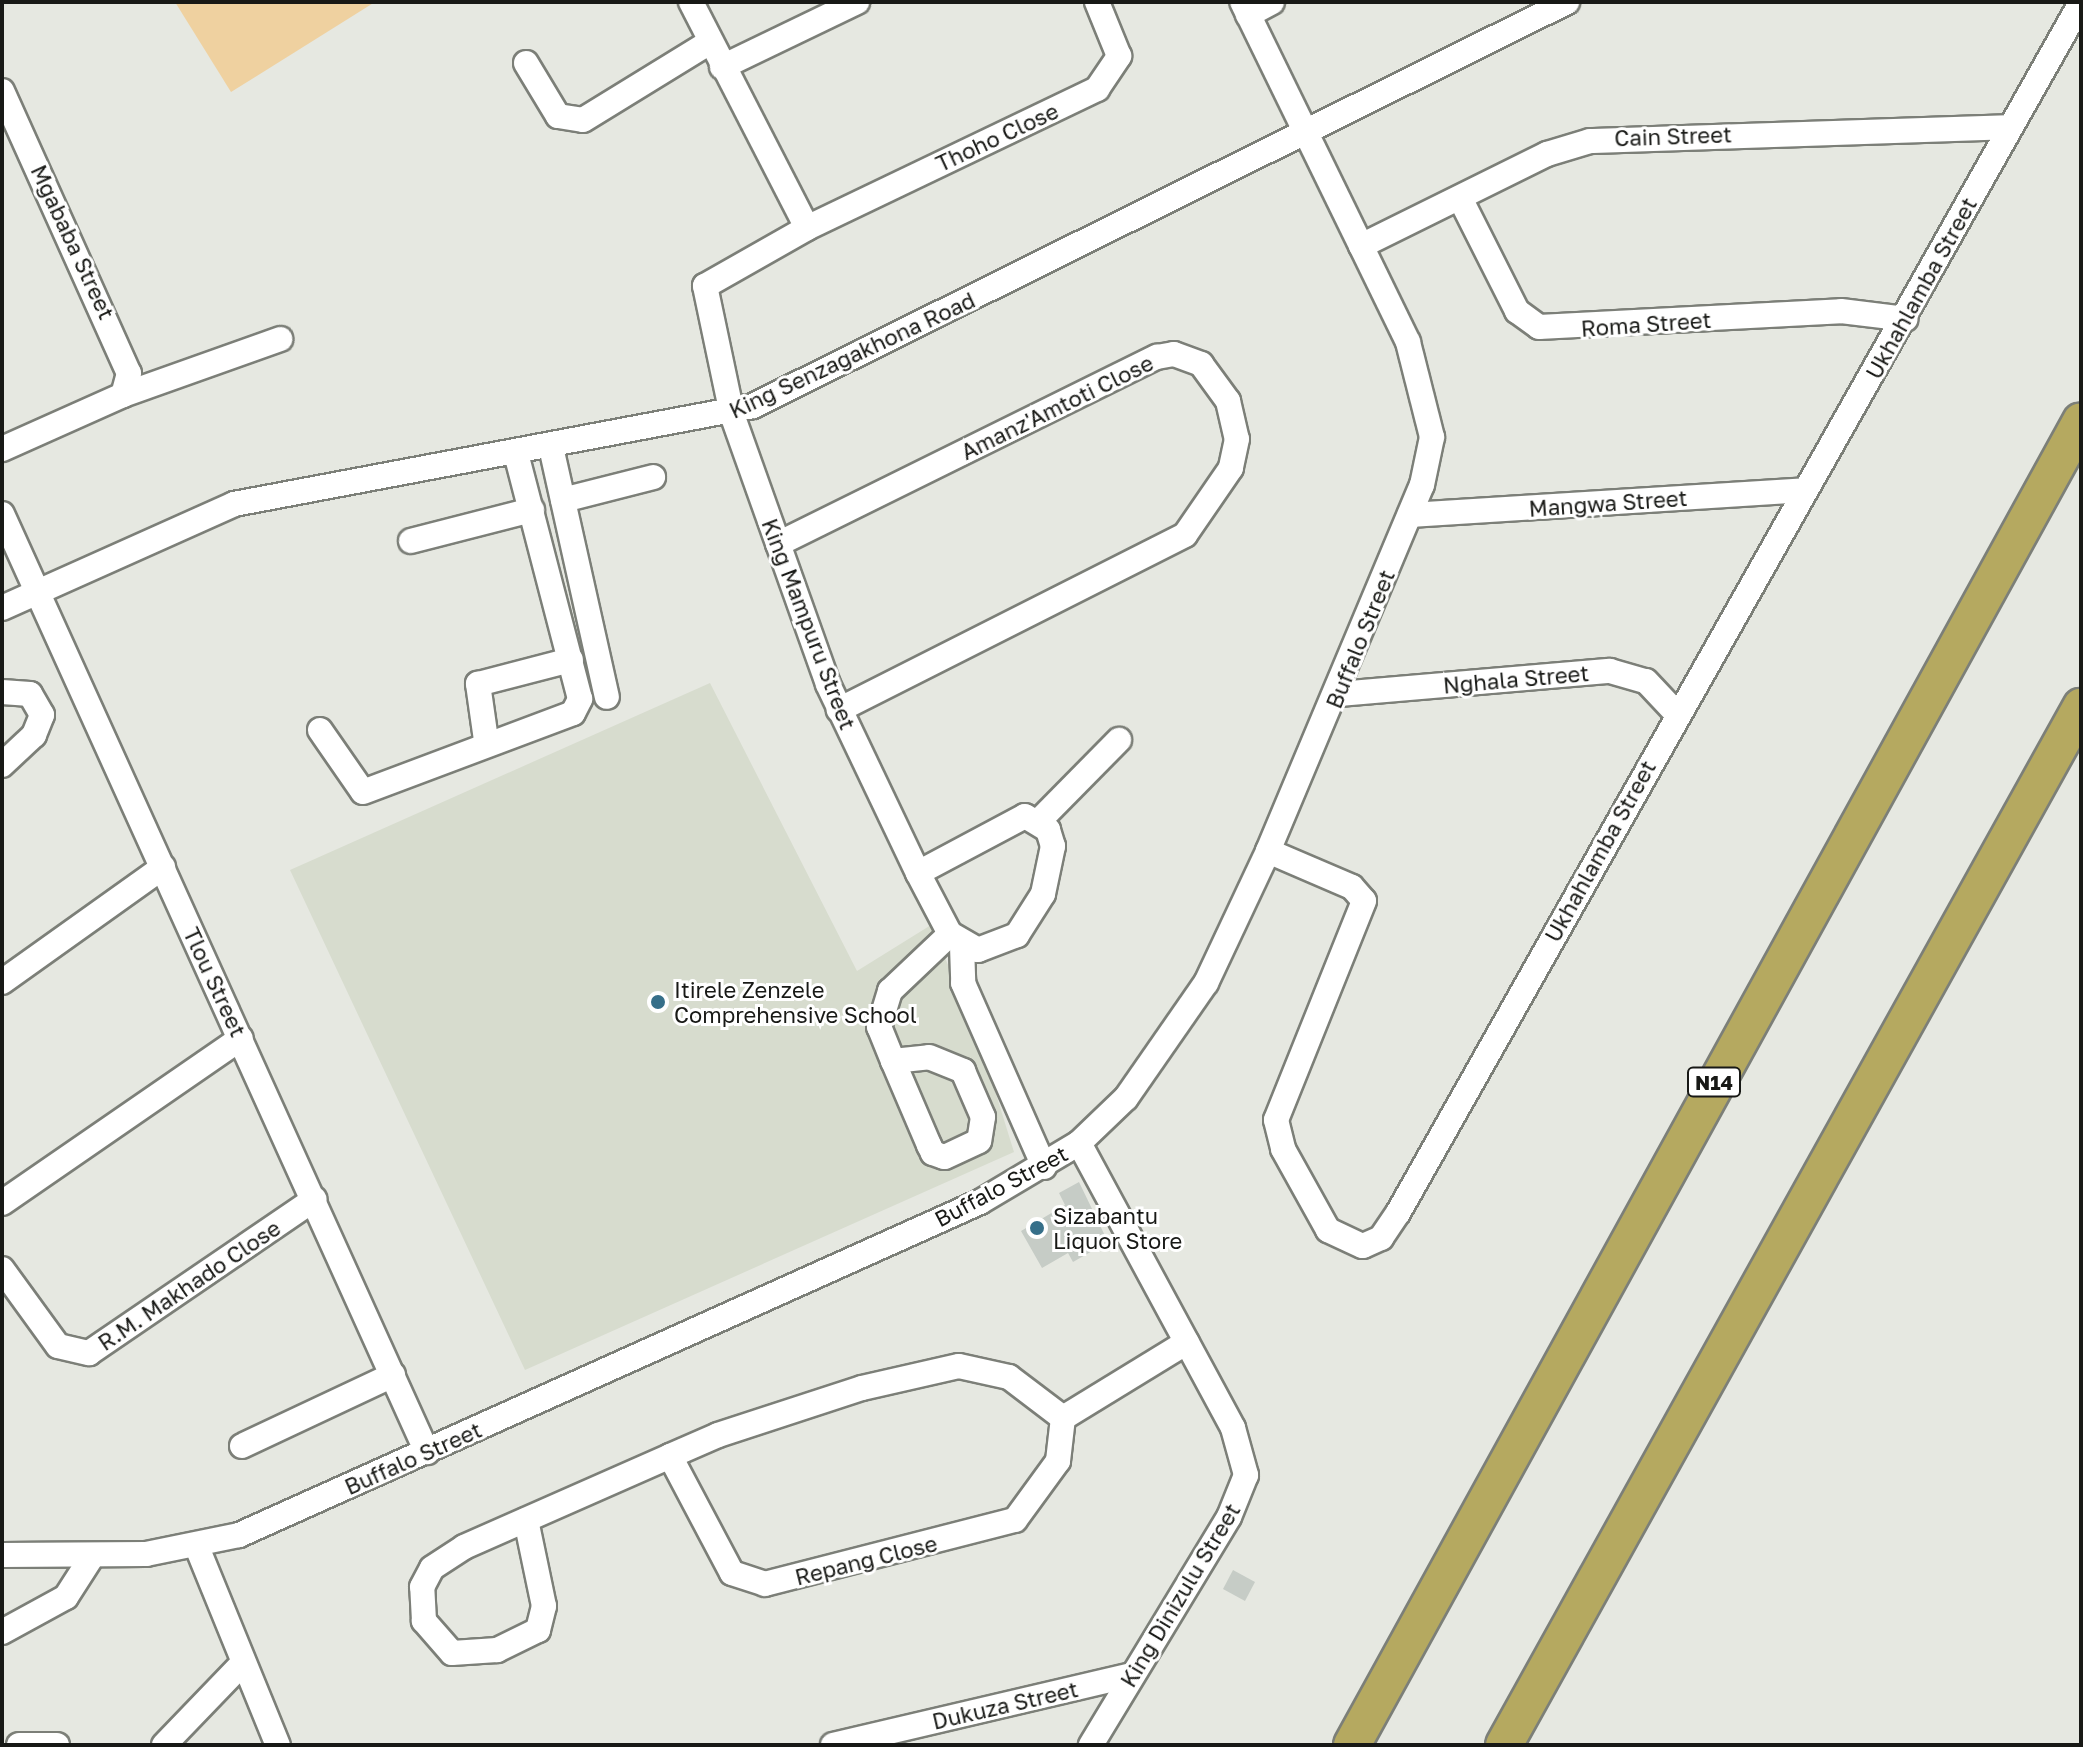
<!DOCTYPE html>
<style>
body{margin:0}
#map{position:relative;width:2083px;height:1747px;overflow:hidden;background:#e6e8e1;font-family:"Golos Text",sans-serif}
div>[style]{position:absolute}
.built>*{inset:0;background:#d7dcce}
.green>*{inset:0;background:#efd1a0}
.building>*{inset:0;background:#c6ccc6}
.roads{filter:drop-shadow(2px 0 #7c7f78) drop-shadow(-2px 0 #7c7f78) drop-shadow(0 2px #7c7f78) drop-shadow(0 -2px #7c7f78)}
.minor>*{height:24px;margin:-12px;padding:0 12px;transform-origin:12px;border-radius:12px;background:#fff}
.highway>*{height:36px;margin:-18px;padding:0 18px;transform-origin:18px;border-radius:18px;background:#b5a960}
.dots>*{width:22px;height:22px;translate:-50% -50%;box-sizing:border-box;border:4px solid #fff;border-radius:50%}
span{translate:-50% -50%;white-space:nowrap;text-align:center;line-height:1.15;-webkit-text-stroke:6px #fff;paint-order:stroke}
.shield-label span{padding:2px 6px;background:#fff;border:2px solid;border-radius:6px;-webkit-text-stroke-width:0}
.shield-label{font-size:20px;color:#181916;font-weight:700}
.street-label{font-size:22px;color:#181916}
.poi-label{font-size:22px;color:#181916}
.left{translate:0 -50%;text-align:left}
.frame{position:absolute;inset:0;border:4px solid #181916;pointer-events:none}
</style>
<div id="map">
<div class="built">
<i style="clip-path:polygon(710px 683px,857px 971px,931px 925px,977px 1033px,1014px 1152px,525px 1370px,290px 870px)"></i>
</div>
<div class="green">
<i style="clip-path:polygon(175px 2px,375px 2px,231px 92px)"></i>
</div>
<div class="building">
<i style="clip-path:polygon(1079px 1182px,1108px 1242px,1073px 1262px,1068px 1253px,1042px 1268px,1021px 1231px,1065px 1205px,1059px 1193px)"></i>
<i style="clip-path:polygon(1233px 1570px,1255px 1582px,1245px 1601px,1223px 1589px)"></i>
</div>
<div class="roads">
<div class="minor">
<i style="left:691px;top:2px;width:254px;rotate:62.8deg"></i>
<i style="left:1248px;top:15px;width:27px;rotate:-28deg"></i>
<i style="left:526px;top:63px;width:62px;rotate:58.9deg"></i>
<i style="left:558px;top:116px;width:25px;rotate:9deg"></i>
<i style="left:583px;top:120px;width:149px;rotate:-31.6deg"></i>
<i style="left:722px;top:67px;width:150px;rotate:-25.7deg"></i>
<i style="left:2px;top:91px;width:309px;rotate:65.8deg"></i>
<i style="left:129px;top:373px;width:23px;rotate:105deg"></i>
<i style="left:123px;top:395px;width:133px;rotate:155.9deg"></i>
<i style="left:1460px;top:198px;width:127px;rotate:63.2deg"></i>
<i style="left:1517px;top:311px;width:27px;rotate:36deg"></i>
<i style="left:1539px;top:327px;width:302px;rotate:-3deg"></i>
<i style="left:1841px;top:311px;width:65px;rotate:7deg"></i>
<i style="left:1361px;top:246px;width:208px;rotate:-26.3deg"></i>
<i style="left:1547px;top:154px;width:45px;rotate:-16.8deg"></i>
<i style="left:1590px;top:141px;width:420px;rotate:-1.9deg"></i>
<i style="left:123px;top:395px;width:167px;rotate:-19.6deg"></i>
<i style="left:551px;top:447px;width:256px;rotate:77.4deg"></i>
<i style="left:563px;top:500px;width:93px;rotate:-14.3deg"></i>
<i style="left:2px;top:514px;width:1030px;rotate:65.63deg"></i>
<i style="left:1410px;top:515px;width:396px;rotate:-3.6deg"></i>
<i style="left:411px;top:541px;width:125px;rotate:-14.4deg"></i>
<i style="left:778px;top:544px;width:423px;rotate:-26.3deg"></i>
<i style="left:1157px;top:357px;width:17px;rotate:-10deg"></i>
<i style="left:1174px;top:354px;width:29px;rotate:20deg"></i>
<i style="left:1201px;top:364px;width:46px;rotate:53.9deg"></i>
<i style="left:1228px;top:401px;width:39px;rotate:77deg"></i>
<i style="left:1237px;top:439px;width:30px;rotate:102deg"></i>
<i style="left:1231px;top:468px;width:81px;rotate:124.5deg"></i>
<i style="left:1185px;top:535px;width:388px;rotate:153.2deg"></i>
<i style="left:2px;top:608px;width:254px;rotate:-24.1deg"></i>
<i style="left:234px;top:504px;width:528px;rotate:-10.69deg"></i>
<i style="left:753px;top:406px;width:909px;rotate:-26.4deg"></i>
<i style="left:2px;top:692px;width:28px;rotate:4deg"></i>
<i style="left:30px;top:694px;width:24px;rotate:60deg"></i>
<i style="left:42px;top:715px;width:22px;rotate:112deg"></i>
<i style="left:34px;top:735px;width:44px;rotate:136.8deg"></i>
<i style="left:1339px;top:694px;width:272px;rotate:-4.9deg"></i>
<i style="left:1610px;top:671px;width:37px;rotate:16deg"></i>
<i style="left:1646px;top:681px;width:45px;rotate:46.8deg"></i>
<i style="left:320px;top:730px;width:75px;rotate:55.3deg"></i>
<i style="left:363px;top:792px;width:224px;rotate:-20.6deg"></i>
<i style="left:573px;top:713px;width:16px;rotate:-63deg"></i>
<i style="left:580px;top:699px;width:254px;rotate:-104.6deg"></i>
<i style="left:486px;top:740px;width:57px;rotate:-98.1deg"></i>
<i style="left:478px;top:684px;width:96px;rotate:-14.5deg"></i>
<i style="left:1039px;top:821px;width:114px;rotate:-45.4deg"></i>
<i style="left:1268px;top:851px;width:91px;rotate:23.2deg"></i>
<i style="left:1352px;top:887px;width:18px;rotate:49deg"></i>
<i style="left:1364px;top:901px;width:236px;rotate:111.9deg"></i>
<i style="left:1276px;top:1120px;width:30px;rotate:76deg"></i>
<i style="left:1283px;top:1149px;width:93px;rotate:60.9deg"></i>
<i style="left:1328px;top:1230px;width:38px;rotate:25deg"></i>
<i style="left:1363px;top:1246px;width:20px;rotate:-24deg"></i>
<i style="left:1381px;top:1238px;width:30px;rotate:-56deg"></i>
<i style="left:1398px;top:1213px;width:1389px;rotate:-60.56deg"></i>
<i style="left:918px;top:873px;width:121px;rotate:-28deg"></i>
<i style="left:1025px;top:816px;width:27px;rotate:31deg"></i>
<i style="left:1048px;top:830px;width:17px;rotate:73deg"></i>
<i style="left:1053px;top:846px;width:49px;rotate:101.8deg"></i>
<i style="left:1043px;top:894px;width:49px;rotate:122.4deg"></i>
<i style="left:1017px;top:935px;width:42px;rotate:159deg"></i>
<i style="left:978px;top:950px;width:32px;rotate:-150deg"></i>
<i style="left:950px;top:934px;width:69px;rotate:-117.7deg"></i>
<i style="left:918px;top:873px;width:209px;rotate:-115.5deg"></i>
<i style="left:828px;top:684px;width:287px;rotate:-109.6deg"></i>
<i style="left:732px;top:414px;width:131px;rotate:-101.9deg"></i>
<i style="left:705px;top:286px;width:117px;rotate:-29.6deg"></i>
<i style="left:807px;top:228px;width:322px;rotate:-25.6deg"></i>
<i style="left:1097px;top:89px;width:40px;rotate:-56deg"></i>
<i style="left:1119px;top:56px;width:58px;rotate:-112.2deg"></i>
<i style="left:962px;top:946px;width:37px;rotate:88deg"></i>
<i style="left:963px;top:983px;width:201px;rotate:66.2deg"></i>
<i style="left:2px;top:982px;width:198px;rotate:-35.5deg"></i>
<i style="left:893px;top:1061px;width:36px;rotate:-6deg"></i>
<i style="left:929px;top:1057px;width:37px;rotate:22deg"></i>
<i style="left:963px;top:1071px;width:50px;rotate:66.5deg"></i>
<i style="left:983px;top:1117px;width:24px;rotate:99deg"></i>
<i style="left:979px;top:1141px;width:38px;rotate:155deg"></i>
<i style="left:944px;top:1157px;width:12px;rotate:-160deg"></i>
<i style="left:933px;top:1153px;width:9px;rotate:-117deg"></i>
<i style="left:929px;top:1145px;width:91px;rotate:-113.2deg"></i>
<i style="left:893px;top:1061px;width:37px;rotate:-112deg"></i>
<i style="left:879px;top:1027px;width:38px;rotate:-73deg"></i>
<i style="left:890px;top:991px;width:83px;rotate:-43.5deg"></i>
<i style="left:1079px;top:1143px;width:324px;rotate:61.6deg"></i>
<i style="left:1233px;top:1428px;width:49px;rotate:74.5deg"></i>
<i style="left:1246px;top:1475px;width:45px;rotate:112deg"></i>
<i style="left:1229px;top:1517px;width:267px;rotate:121.2deg"></i>
<i style="left:2px;top:1203px;width:290px;rotate:-34.6deg"></i>
<i style="left:2px;top:1269px;width:95px;rotate:54deg"></i>
<i style="left:58px;top:1346px;width:32px;rotate:13deg"></i>
<i style="left:89px;top:1353px;width:273px;rotate:-34.3deg"></i>
<i style="left:242px;top:1446px;width:167px;rotate:-25.2deg"></i>
<i style="left:670px;top:1456px;width:132px;rotate:62.1deg"></i>
<i style="left:732px;top:1573px;width:35px;rotate:18deg"></i>
<i style="left:765px;top:1584px;width:258px;rotate:-14.4deg"></i>
<i style="left:1015px;top:1520px;width:73px;rotate:-53.9deg"></i>
<i style="left:1058px;top:1461px;width:43px;rotate:-83.4deg"></i>
<i style="left:1063px;top:1418px;width:145px;rotate:-31.5deg"></i>
<i style="left:526px;top:1520px;width:88px;rotate:78.2deg"></i>
<i style="left:544px;top:1606px;width:25px;rotate:104deg"></i>
<i style="left:538px;top:1630px;width:46px;rotate:154deg"></i>
<i style="left:497px;top:1650px;width:45px;rotate:176.2deg"></i>
<i style="left:452px;top:1653px;width:43px;rotate:-131.2deg"></i>
<i style="left:424px;top:1621px;width:34px;rotate:-93deg"></i>
<i style="left:422px;top:1587px;width:21px;rotate:-62deg"></i>
<i style="left:432px;top:1568px;width:38px;rotate:-33deg"></i>
<i style="left:464px;top:1547px;width:225px;rotate:-23.8deg"></i>
<i style="left:670px;top:1456px;width:52px;rotate:-23.6deg"></i>
<i style="left:718px;top:1435px;width:151px;rotate:-18.1deg"></i>
<i style="left:862px;top:1388px;width:99px;rotate:-12.8deg"></i>
<i style="left:959px;top:1366px;width:51px;rotate:12.4deg"></i>
<i style="left:1009px;top:1377px;width:68px;rotate:37.2deg"></i>
<i style="left:197px;top:1547px;width:214px;rotate:67.8deg"></i>
<i style="left:2px;top:1555px;width:144px;rotate:-0.4deg"></i>
<i style="left:146px;top:1554px;width:95px;rotate:-11.5deg"></i>
<i style="left:239px;top:1535px;width:812px;rotate:-24.2deg"></i>
<i style="left:980px;top:1202px;width:115px;rotate:-30.8deg"></i>
<i style="left:1079px;top:1143px;width:65px;rotate:-43.8deg"></i>
<i style="left:1126px;top:1098px;width:140px;rotate:-55.2deg"></i>
<i style="left:1206px;top:983px;width:146px;rotate:-64.8deg"></i>
<i style="left:1268px;top:851px;width:397px;rotate:-67.2deg"></i>
<i style="left:1422px;top:485px;width:49px;rotate:-78.2deg"></i>
<i style="left:1432px;top:437px;width:98px;rotate:-104.2deg"></i>
<i style="left:1408px;top:342px;width:378px;rotate:-116deg"></i>
<i style="left:2px;top:1632px;width:73px;rotate:-28.7deg"></i>
<i style="left:66px;top:1597px;width:46px;rotate:-57.3deg"></i>
<i style="left:19px;top:1745px;width:38px"></i>
<i style="left:164px;top:1745px;width:111px;rotate:-46.1deg"></i>
<i style="left:833px;top:1745px;width:306px;rotate:-13.2deg"></i>
</div>
<div class="highway">
<i style="left:1352px;top:1745px;width:1511px;rotate:-61.16deg"></i>
<i style="left:1504px;top:1745px;width:1188px;rotate:-60.93deg"></i>
</div>
</div>
<div class="dots">
<i style="left:658px;top:1002px;background:#366f89"></i>
<i style="left:1037px;top:1228px;background:#366f89"></i>
</div>
<div class="shield-label">
<span style="left:1714px;top:1082px">N14</span>
</div>
<div class="street-label">
<span style="left:1673px;top:136px;rotate:-2deg">Cain Street</span>
<span style="left:997px;top:137px;rotate:-25deg">Thoho Close</span>
<span style="left:73px;top:242px;rotate:65deg">Mgababa Street</span>
<span style="left:1921px;top:288px;rotate:-61deg">Ukhahlamba Street</span>
<span style="left:1646px;top:324px;rotate:-4deg">Roma Street</span>
<span style="left:852px;top:355px;rotate:-25deg">King Senzagakhona Road</span>
<span style="left:1057px;top:407px;rotate:-26deg">Amanz'Amtoti Close</span>
<span style="left:1608px;top:503px;rotate:-4deg">Mangwa Street</span>
<span style="left:809px;top:624px;rotate:69deg">King Mampuru Street</span>
<span style="left:1360px;top:639px;rotate:-68deg">Buffalo Street</span>
<span style="left:1516px;top:679px;rotate:-5deg">Nghala Street</span>
<span style="left:1600px;top:851px;rotate:-61deg">Ukhahlamba Street</span>
<span style="left:215px;top:982px;rotate:65deg">Tlou Street</span>
<span style="left:1001px;top:1186px;rotate:-28deg">Buffalo Street</span>
<span style="left:189px;top:1285px;rotate:-34deg">R.M. Makhado Close</span>
<span style="left:413px;top:1458px;rotate:-24deg">Buffalo Street</span>
<span style="left:866px;top:1560px;rotate:-14deg">Repang Close</span>
<span style="left:1180px;top:1595px;rotate:-59deg">King Dinizulu Street</span>
<span style="left:1005px;top:1705px;rotate:-13deg">Dukuza Street</span>
</div>
<div class="poi-label">
<span class="left" style="left:674px;top:1002px">Itirele Zenzele<br>Comprehensive School</span>
<span class="left" style="left:1053px;top:1228px">Sizabantu<br>Liquor Store</span>
</div>
<div class="frame"></div>
</div>
